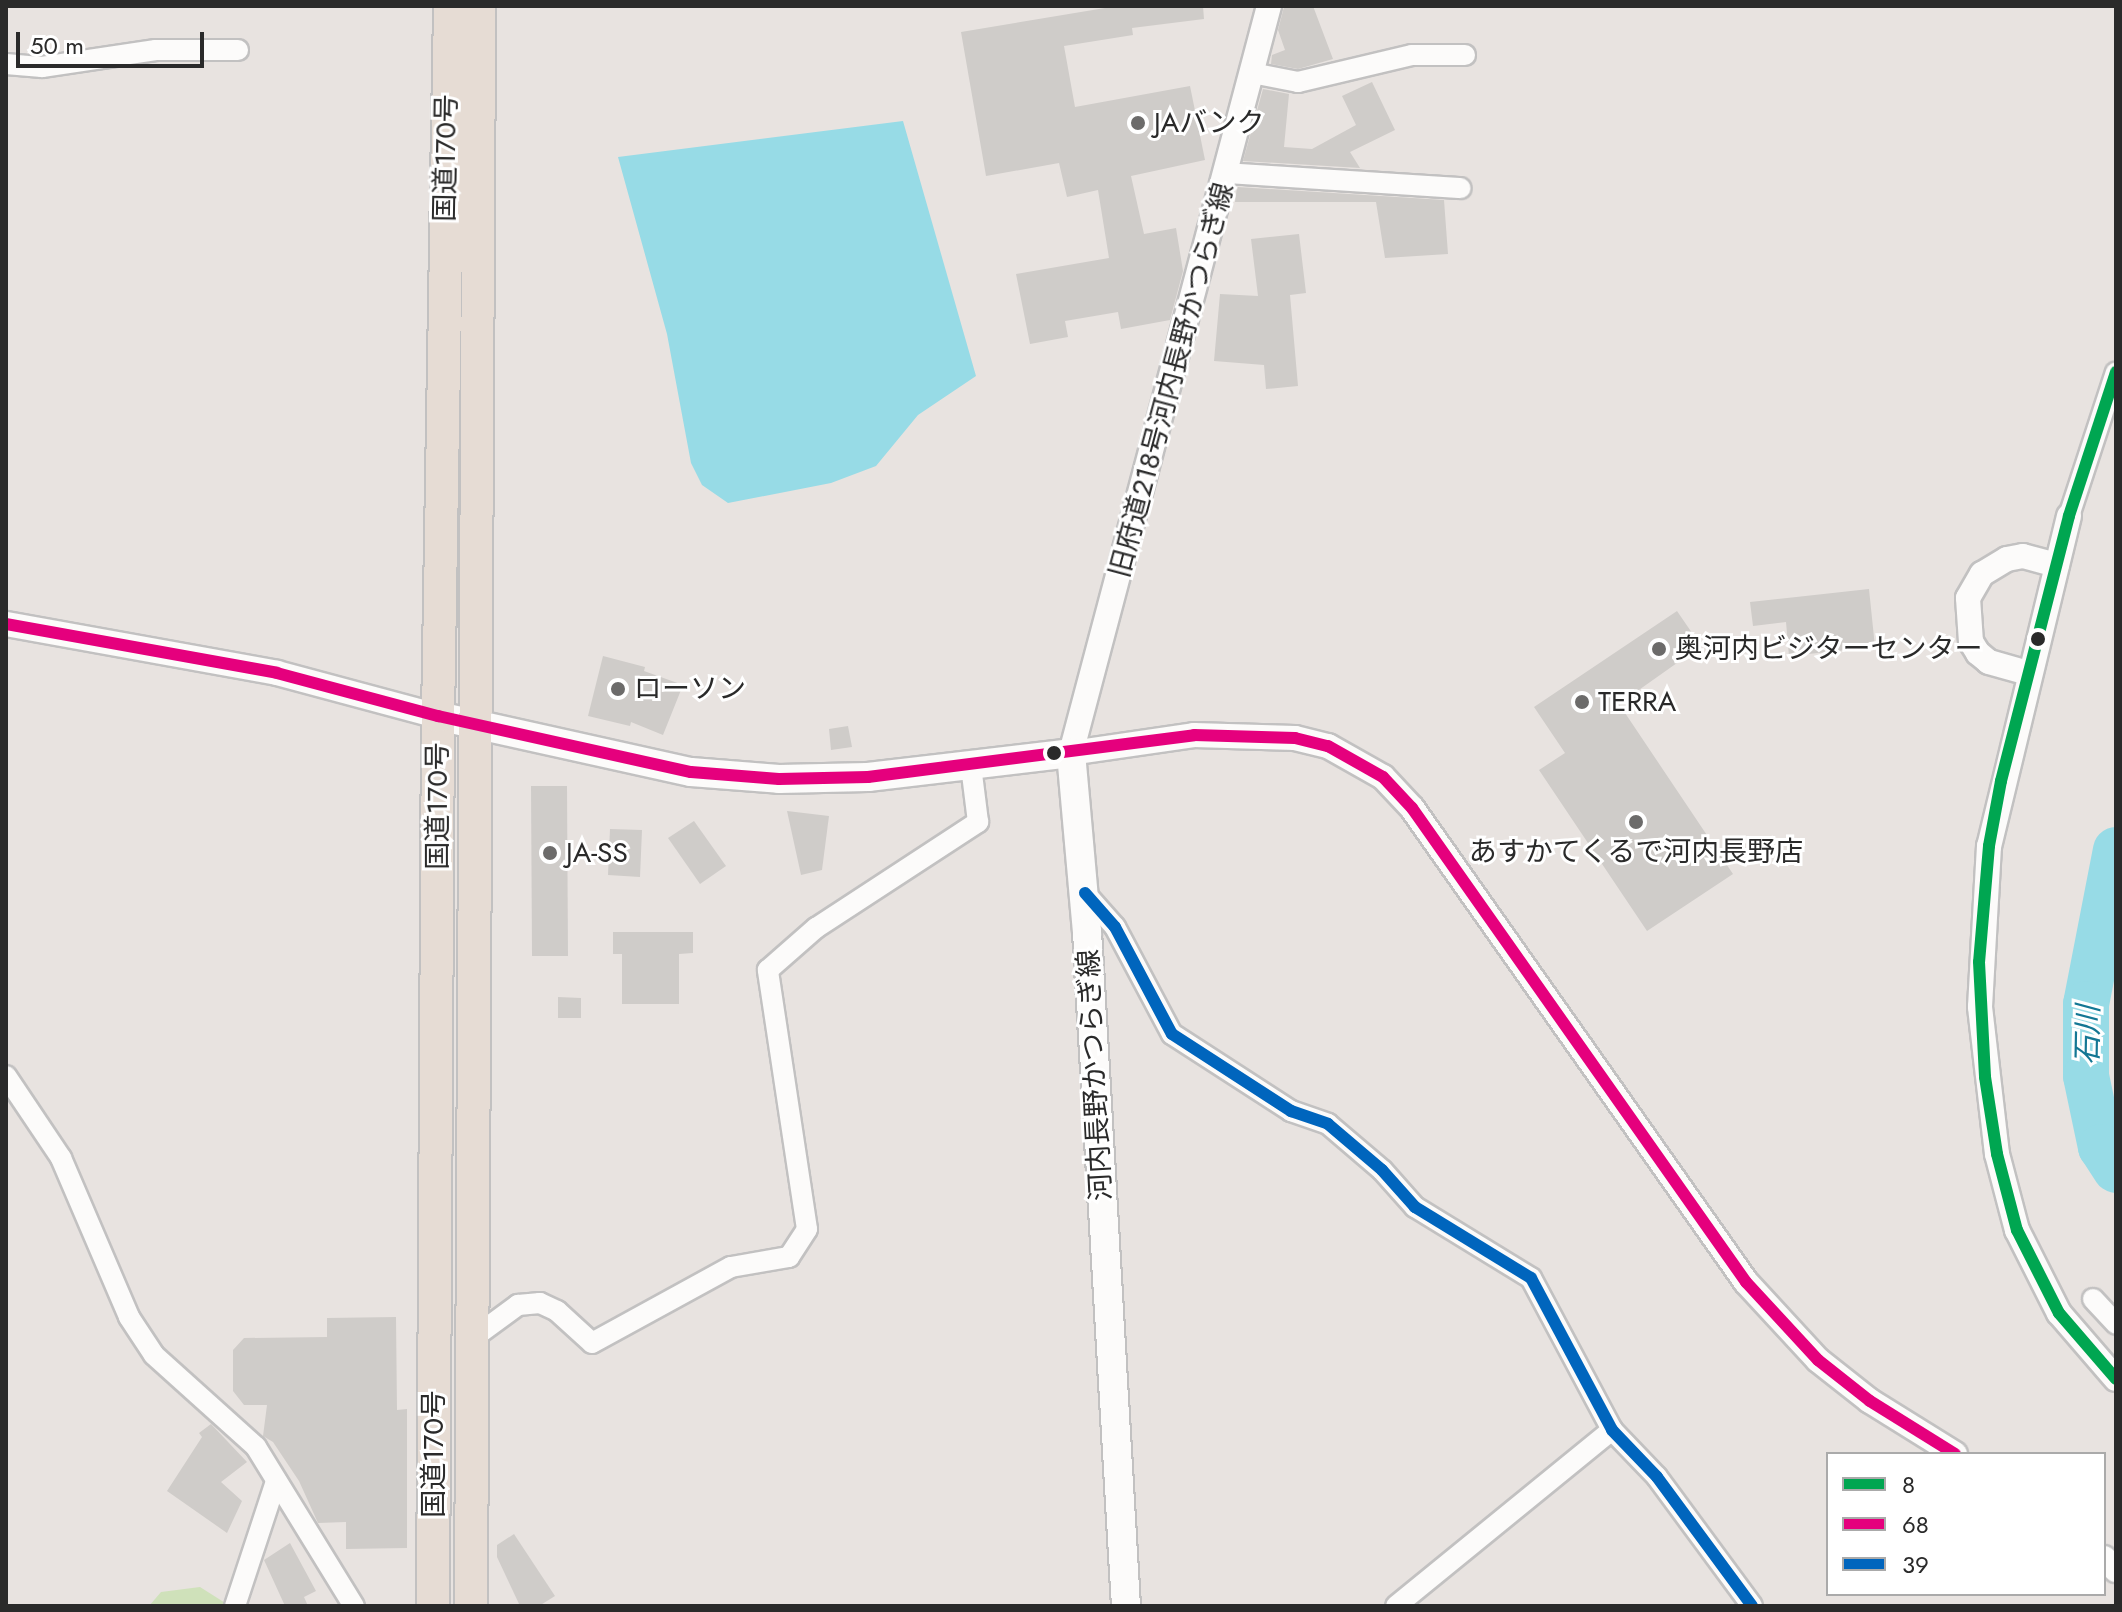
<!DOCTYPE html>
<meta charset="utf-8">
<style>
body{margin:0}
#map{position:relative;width:2122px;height:1612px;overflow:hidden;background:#e8e3e0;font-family:Jost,"Noto Sans JP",sans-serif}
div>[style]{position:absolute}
.green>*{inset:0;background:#cfe1ba}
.water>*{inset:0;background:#97dbe6}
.river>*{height:46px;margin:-23px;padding:0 23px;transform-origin:23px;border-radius:23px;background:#97dbe6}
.building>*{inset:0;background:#cfccc9}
.roads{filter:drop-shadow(2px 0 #c2c1c1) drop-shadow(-2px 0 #c2c1c1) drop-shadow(0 2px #c2c1c1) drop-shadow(0 -2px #c2c1c1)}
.minor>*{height:20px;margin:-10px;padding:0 10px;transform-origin:10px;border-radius:10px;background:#fcfbfa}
.tertiary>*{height:24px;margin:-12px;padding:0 12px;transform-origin:12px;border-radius:12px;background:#fcfbfa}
.secondary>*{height:28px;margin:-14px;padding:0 14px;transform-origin:14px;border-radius:14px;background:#fcfbfa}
.trunk>*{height:32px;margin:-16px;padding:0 16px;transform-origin:16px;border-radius:16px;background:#e6dcd4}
.bus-1>*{height:12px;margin:-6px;padding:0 6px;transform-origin:6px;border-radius:6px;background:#00a651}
.bus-2>*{height:12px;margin:-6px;padding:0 6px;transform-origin:6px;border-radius:6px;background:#e5007d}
.bus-3>*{height:12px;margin:-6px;padding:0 6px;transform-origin:6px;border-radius:6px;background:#0065bd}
.dots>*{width:22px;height:22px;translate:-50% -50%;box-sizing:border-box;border:4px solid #fff;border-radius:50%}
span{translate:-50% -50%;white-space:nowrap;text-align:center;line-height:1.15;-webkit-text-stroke:6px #fff;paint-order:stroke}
.poi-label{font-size:28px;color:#2a2a2a}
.left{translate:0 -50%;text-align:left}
.street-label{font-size:28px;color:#2a2a2a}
.water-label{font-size:30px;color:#147794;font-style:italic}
.frame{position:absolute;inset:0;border:8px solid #2a2a2a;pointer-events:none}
.legend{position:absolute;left:1826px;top:1452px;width:280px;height:144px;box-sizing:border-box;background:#fff;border:2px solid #aaa;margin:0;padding:10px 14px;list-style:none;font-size:24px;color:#2a2a2a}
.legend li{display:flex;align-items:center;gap:16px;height:40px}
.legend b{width:40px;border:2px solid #aaa}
.scale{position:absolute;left:16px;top:32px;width:188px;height:36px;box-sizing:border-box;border:4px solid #2a2a2a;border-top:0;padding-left:10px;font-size:24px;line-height:28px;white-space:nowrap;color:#2a2a2a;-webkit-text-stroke:6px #fff;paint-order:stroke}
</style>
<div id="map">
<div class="green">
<i style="clip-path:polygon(200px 1587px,230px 1606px,149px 1606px,161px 1592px)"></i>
</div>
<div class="water">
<i style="clip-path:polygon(903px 121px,976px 376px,918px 415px,876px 466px,831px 483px,728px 503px,702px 485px,691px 463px,667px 334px,618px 157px)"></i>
</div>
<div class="river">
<i style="left:2116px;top:850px;width:157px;rotate:101deg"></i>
<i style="left:2086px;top:1004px;width:72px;rotate:90deg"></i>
<i style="left:2086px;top:1076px;width:73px;rotate:78.1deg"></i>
<i style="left:2101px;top:1147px;width:27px;rotate:57deg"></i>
</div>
<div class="building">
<i style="clip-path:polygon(1117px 6px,1203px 6px,1204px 19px,1132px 28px,1133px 35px,1064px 46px,1075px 107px,1190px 86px,1205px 160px,1131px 176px,1144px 234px,1176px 228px,1183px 271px,1170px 320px,1121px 329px,1118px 312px,1065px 321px,1068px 337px,1030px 344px,1016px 274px,1109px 258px,1098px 190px,1067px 197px,1059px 163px,986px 176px,961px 32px)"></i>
<i style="clip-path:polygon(1313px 6px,1333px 59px,1298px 69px,1271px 64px,1272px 55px,1285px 50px,1278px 30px,1284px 7px)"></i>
<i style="clip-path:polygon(1372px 82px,1395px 130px,1350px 152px,1360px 168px,1243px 161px,1263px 89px,1289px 94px,1284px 147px,1312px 149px,1356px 125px,1342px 96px)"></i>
<i style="clip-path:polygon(1237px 187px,1444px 200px,1448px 254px,1385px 258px,1376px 202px,1235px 202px)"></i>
<i style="clip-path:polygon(1299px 234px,1306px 293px,1290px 295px,1298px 386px,1266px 389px,1264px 365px,1214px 361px,1220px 294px,1258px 296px,1251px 239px)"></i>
<i style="clip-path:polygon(1869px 589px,1875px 647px,1789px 656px,1786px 622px,1753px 626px,1750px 602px)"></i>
<i style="clip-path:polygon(1677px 611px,1701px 646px,1619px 704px,1733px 874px,1647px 931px,1539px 770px,1565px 753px,1534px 707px)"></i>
<i style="clip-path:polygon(603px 656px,645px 667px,644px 671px,683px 685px,663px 735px,631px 722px,630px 726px,588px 716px)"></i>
<i style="clip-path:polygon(848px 726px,852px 747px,831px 750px,829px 729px)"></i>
<i style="clip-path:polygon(531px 786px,567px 786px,568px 956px,532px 956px)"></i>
<i style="clip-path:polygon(787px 811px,829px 816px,822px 870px,801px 875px)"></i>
<i style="clip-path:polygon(694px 821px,726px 866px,700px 884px,668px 838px)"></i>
<i style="clip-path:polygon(610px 829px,642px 830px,640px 877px,608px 875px)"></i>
<i style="clip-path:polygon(613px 932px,693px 932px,693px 953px,679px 954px,679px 1004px,622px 1004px,622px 954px,613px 954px)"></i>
<i style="clip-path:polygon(558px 997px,581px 998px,581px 1018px,558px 1018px)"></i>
<i style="clip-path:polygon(396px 1317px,397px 1410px,407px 1409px,407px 1548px,346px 1549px,346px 1522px,318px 1523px,299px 1481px,273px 1442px,263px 1436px,267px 1405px,244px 1405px,233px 1391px,233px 1350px,244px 1338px,327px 1337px,327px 1318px)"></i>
<i style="clip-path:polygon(211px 1424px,247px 1462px,221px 1482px,242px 1501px,227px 1533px,167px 1491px,202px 1437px,199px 1433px)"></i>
<i style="clip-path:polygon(514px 1534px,555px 1596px,539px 1606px,520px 1606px,497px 1557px,497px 1545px)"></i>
<i style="clip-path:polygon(290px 1543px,316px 1591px,304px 1597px,308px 1606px,285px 1606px,264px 1560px)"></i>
</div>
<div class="roads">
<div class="minor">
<i style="left:6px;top:64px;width:36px;rotate:5deg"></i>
<i style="left:42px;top:67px;width:115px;rotate:-8.5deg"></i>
<i style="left:156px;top:50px;width:82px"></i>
<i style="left:1252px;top:73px;width:47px;rotate:11.1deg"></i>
<i style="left:1298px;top:82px;width:117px;rotate:-13.3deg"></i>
<i style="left:1412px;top:55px;width:53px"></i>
<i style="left:1226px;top:173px;width:235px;rotate:3.7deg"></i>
<i style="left:2069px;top:516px;width:151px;rotate:-71.9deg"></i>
<i style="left:1083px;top:891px;width:48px;rotate:48.4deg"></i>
<i style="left:1115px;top:927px;width:121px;rotate:62deg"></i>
<i style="left:1172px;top:1034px;width:142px;rotate:32.9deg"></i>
<i style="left:1291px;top:1111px;width:39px;rotate:19deg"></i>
<i style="left:1328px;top:1124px;width:71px;rotate:40.4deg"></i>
<i style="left:1382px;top:1170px;width:50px;rotate:48.3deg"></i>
<i style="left:1415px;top:1207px;width:136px;rotate:31.5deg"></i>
<i style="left:1531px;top:1278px;width:172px;rotate:61.9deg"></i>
<i style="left:1612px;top:1430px;width:65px;rotate:46.2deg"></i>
<i style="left:1657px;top:1477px;width:160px;rotate:53.6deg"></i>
<i style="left:6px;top:1076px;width:99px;rotate:56.1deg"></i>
<i style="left:61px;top:1158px;width:173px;rotate:66.8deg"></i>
<i style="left:129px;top:1317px;width:45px;rotate:56.7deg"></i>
<i style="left:154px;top:1355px;width:137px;rotate:42deg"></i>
<i style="left:256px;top:1447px;width:187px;rotate:58.4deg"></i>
<i style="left:2093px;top:1299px;width:34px;rotate:47deg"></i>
<i style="left:473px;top:1338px;width:56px;rotate:-36.3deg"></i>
<i style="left:518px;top:1305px;width:22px;rotate:-5deg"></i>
<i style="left:540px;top:1303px;width:19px;rotate:25deg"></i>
<i style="left:557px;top:1311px;width:47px;rotate:42.4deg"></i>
<i style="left:592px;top:1343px;width:158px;rotate:-28.7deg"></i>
<i style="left:731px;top:1267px;width:59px;rotate:-9.8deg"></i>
<i style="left:789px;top:1257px;width:33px;rotate:-57deg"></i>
<i style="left:807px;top:1229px;width:262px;rotate:-98.6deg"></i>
<i style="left:768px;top:970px;width:64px;rotate:-41.2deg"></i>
<i style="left:816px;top:928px;width:194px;rotate:-33.2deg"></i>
<i style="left:978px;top:822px;width:56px;rotate:-97.1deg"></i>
<i style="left:235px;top:1606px;width:132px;rotate:-71.8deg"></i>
<i style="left:1396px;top:1606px;width:279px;rotate:-39.2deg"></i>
</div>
<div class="tertiary">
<i style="left:1269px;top:6px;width:773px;rotate:104.85deg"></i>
<i style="left:1071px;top:753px;width:124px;rotate:-8.3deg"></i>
<i style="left:1194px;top:735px;width:101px;rotate:1.7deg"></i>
<i style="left:1295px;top:738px;width:34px;rotate:14deg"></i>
<i style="left:1328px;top:746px;width:63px;rotate:29.4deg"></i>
<i style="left:1383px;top:777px;width:42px;rotate:46.9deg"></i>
<i style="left:1412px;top:808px;width:580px;rotate:54.83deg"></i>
<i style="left:1746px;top:1282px;width:106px;rotate:47.3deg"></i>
<i style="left:1818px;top:1360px;width:66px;rotate:38.3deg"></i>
<i style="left:1870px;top:1401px;width:100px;rotate:31.9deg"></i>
<i style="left:2069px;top:516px;width:340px;rotate:103.6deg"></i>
<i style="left:1989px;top:846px;width:161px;rotate:93.2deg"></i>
<i style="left:1980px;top:1007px;width:148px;rotate:83.4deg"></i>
<i style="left:1997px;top:1154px;width:79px;rotate:75.3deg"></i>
<i style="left:2017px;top:1230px;width:93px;rotate:63.2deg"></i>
<i style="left:2059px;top:1313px;width:87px;rotate:49.2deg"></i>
<i style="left:6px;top:624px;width:275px;rotate:10.2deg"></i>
<i style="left:277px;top:673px;width:167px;rotate:15deg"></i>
<i style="left:2028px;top:673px;width:41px;rotate:-164.2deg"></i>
<i style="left:1989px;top:662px;width:14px;rotate:-141deg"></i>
<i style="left:1978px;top:653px;width:13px;rotate:-122deg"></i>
<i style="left:1971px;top:642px;width:44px;rotate:-93.9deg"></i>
<i style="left:1968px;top:598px;width:28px;rotate:-60deg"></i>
<i style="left:1982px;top:574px;width:29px;rotate:-31deg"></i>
<i style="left:2007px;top:559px;width:16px;rotate:-11deg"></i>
<i style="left:2023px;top:556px;width:35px;rotate:15deg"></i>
<i style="left:2104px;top:1558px;width:17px;rotate:45deg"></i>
</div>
<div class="secondary">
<i style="left:438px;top:716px;width:259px;rotate:12.5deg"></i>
<i style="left:691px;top:772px;width:88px;rotate:4.5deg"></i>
<i style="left:779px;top:779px;width:89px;rotate:-1.3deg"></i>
<i style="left:868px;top:777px;width:204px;rotate:-6.7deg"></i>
<i style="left:1071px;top:753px;width:180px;rotate:84.9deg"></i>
<i style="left:1087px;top:932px;width:675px;rotate:86.69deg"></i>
</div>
<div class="trunk">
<i style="left:433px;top:1606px;width:890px;rotate:-89.68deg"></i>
<i style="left:438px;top:716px;width:710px;rotate:-89.03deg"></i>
<i style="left:471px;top:1606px;width:1600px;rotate:-89.71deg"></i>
</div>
</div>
<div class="bus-1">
<i style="left:2116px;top:372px;width:151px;rotate:108.1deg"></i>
<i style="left:2069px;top:516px;width:274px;rotate:104.4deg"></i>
<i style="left:2001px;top:781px;width:66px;rotate:100.5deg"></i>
<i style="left:1989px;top:846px;width:116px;rotate:94.9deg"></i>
<i style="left:1979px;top:962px;width:115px;rotate:87deg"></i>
<i style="left:1985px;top:1077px;width:78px;rotate:81.1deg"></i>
<i style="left:1997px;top:1154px;width:79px;rotate:75.3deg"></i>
<i style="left:2017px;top:1230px;width:93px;rotate:63.2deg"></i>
<i style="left:2059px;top:1313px;width:87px;rotate:49.2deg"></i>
</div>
<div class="bus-2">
<i style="left:6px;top:624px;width:275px;rotate:10.2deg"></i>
<i style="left:277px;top:673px;width:167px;rotate:15deg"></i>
<i style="left:438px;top:716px;width:259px;rotate:12.5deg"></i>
<i style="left:691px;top:772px;width:88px;rotate:4.5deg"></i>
<i style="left:779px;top:779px;width:89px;rotate:-1.3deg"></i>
<i style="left:868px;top:777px;width:329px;rotate:-7.3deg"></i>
<i style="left:1194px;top:735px;width:101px;rotate:1.7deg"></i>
<i style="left:1295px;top:738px;width:34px;rotate:14deg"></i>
<i style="left:1328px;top:746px;width:63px;rotate:29.4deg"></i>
<i style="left:1383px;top:777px;width:42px;rotate:46.9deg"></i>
<i style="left:1412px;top:808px;width:580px;rotate:54.83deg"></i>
<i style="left:1746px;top:1282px;width:106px;rotate:47.3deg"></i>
<i style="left:1818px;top:1360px;width:66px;rotate:38.3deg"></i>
<i style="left:1870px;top:1401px;width:100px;rotate:31.9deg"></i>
</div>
<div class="bus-3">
<i style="left:1085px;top:893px;width:45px;rotate:48.6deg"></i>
<i style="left:1115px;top:927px;width:121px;rotate:62deg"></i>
<i style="left:1172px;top:1034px;width:142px;rotate:32.9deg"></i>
<i style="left:1291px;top:1111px;width:39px;rotate:19deg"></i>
<i style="left:1328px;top:1124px;width:71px;rotate:40.4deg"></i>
<i style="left:1382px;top:1170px;width:50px;rotate:48.3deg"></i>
<i style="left:1415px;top:1207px;width:136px;rotate:31.5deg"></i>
<i style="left:1531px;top:1278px;width:172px;rotate:61.9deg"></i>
<i style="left:1612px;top:1430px;width:65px;rotate:46.2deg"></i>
<i style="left:1657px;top:1477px;width:160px;rotate:53.6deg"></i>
</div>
<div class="dots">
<i style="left:1138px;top:123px;background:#6c6b6a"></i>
<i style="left:2038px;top:639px;background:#2a2a2a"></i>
<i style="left:1659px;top:649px;background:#6c6b6a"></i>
<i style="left:618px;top:689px;background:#6c6b6a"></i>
<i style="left:1582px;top:702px;background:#6c6b6a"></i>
<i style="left:1054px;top:753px;background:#2a2a2a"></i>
<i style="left:1636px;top:822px;background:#6c6b6a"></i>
<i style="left:550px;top:853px;background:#6c6b6a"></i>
</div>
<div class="poi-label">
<span class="left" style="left:1154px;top:123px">JAバンク</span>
<span class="left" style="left:1675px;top:649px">奥河内ビジターセンター</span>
<span class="left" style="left:634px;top:689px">ローソン</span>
<span class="left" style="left:1598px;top:702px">TERRA</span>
<span style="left:1636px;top:852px">あすかてくるで河内長野店</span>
<span class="left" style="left:566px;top:853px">JA-SS</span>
</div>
<div class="street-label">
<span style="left:446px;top:158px;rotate:-89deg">国道170号</span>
<span style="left:1172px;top:380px;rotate:-75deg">旧府道218号河内長野かつらぎ線</span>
<span style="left:438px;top:806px;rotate:-90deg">国道170号</span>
<span style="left:1095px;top:1075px;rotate:-93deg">河内長野かつらぎ線</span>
<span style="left:434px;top:1454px;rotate:-90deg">国道170号</span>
</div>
<div class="water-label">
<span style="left:2088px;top:1035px;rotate:-89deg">石川</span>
</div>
<div class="frame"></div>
<ul class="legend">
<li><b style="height:10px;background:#00a651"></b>8</li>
<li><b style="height:10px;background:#e5007d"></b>68</li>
<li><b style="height:10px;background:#0065bd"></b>39</li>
</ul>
<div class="scale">50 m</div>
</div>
